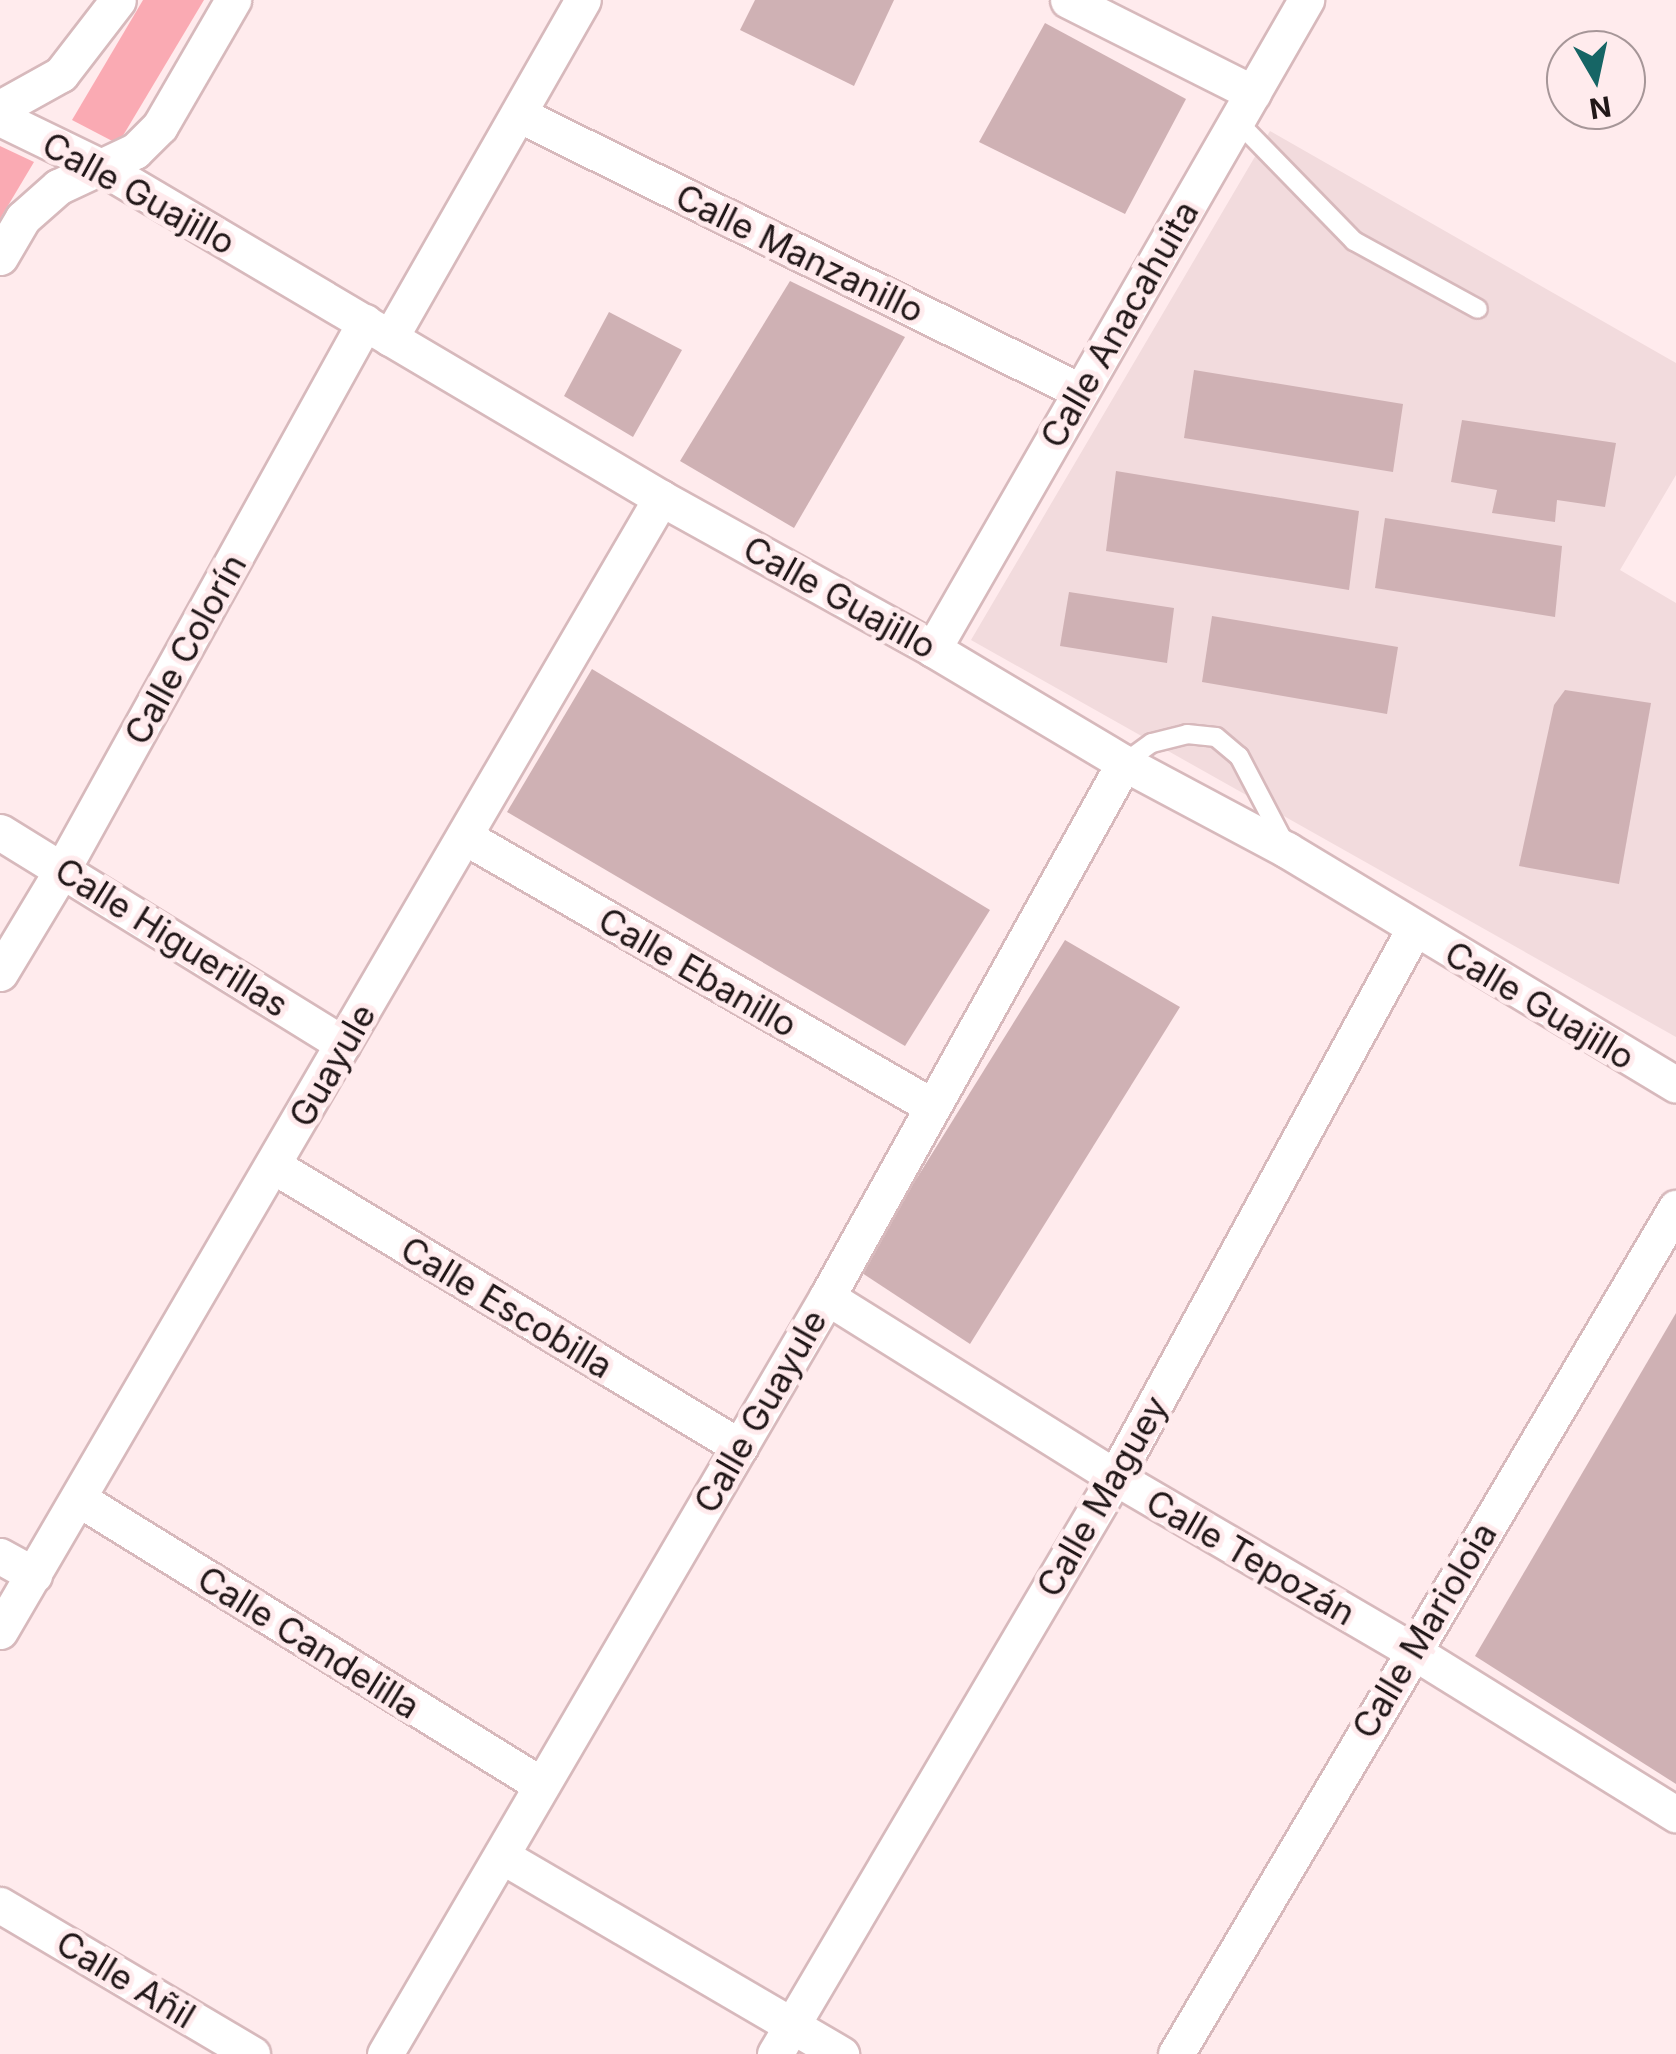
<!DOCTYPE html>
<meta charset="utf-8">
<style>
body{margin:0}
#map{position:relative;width:1676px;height:2054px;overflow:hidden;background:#ffebed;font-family:Inter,sans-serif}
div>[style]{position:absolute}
.built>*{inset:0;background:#f2dbdd}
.green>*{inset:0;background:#faaab3}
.building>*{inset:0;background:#cfb1b4}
.roads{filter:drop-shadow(2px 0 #d7b9bc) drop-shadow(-2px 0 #d7b9bc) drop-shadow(0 2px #d7b9bc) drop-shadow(0 -2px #d7b9bc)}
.service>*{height:18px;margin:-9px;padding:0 9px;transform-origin:9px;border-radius:9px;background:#fff}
.minor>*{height:35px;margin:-17.5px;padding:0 17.5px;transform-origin:17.5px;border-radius:17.5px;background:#fff}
span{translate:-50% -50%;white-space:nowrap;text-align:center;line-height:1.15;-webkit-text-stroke:10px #ffebed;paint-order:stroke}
.street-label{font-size:35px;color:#211718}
.north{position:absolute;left:1546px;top:30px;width:100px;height:100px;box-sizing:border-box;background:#ffebed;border:2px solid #a69698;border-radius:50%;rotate:171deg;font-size:28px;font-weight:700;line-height:40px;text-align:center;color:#211718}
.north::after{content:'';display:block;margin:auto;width:35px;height:45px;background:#166565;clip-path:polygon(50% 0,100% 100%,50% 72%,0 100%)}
</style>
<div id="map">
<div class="built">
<i style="clip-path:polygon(1270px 131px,1676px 363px,1676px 475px,1620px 570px,1676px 603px,1676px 1037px,971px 640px)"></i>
</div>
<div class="green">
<i style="clip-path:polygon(143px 0,204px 0,118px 144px,72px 120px)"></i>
<i style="clip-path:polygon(0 146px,34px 162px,0 219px)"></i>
</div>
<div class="building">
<i style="clip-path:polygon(755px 0,894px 0,854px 86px,740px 30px)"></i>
<i style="clip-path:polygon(1045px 23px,1186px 99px,1125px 214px,979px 142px)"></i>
<i style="clip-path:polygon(790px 281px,905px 337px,794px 528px,680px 461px)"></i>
<i style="clip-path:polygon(609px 312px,682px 350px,633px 437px,564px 396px)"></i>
<i style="clip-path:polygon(1194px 370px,1403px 404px,1393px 472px,1184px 438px)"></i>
<i style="clip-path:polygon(1462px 420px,1616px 443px,1605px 507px,1557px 500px,1555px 522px,1492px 513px,1497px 490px,1451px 482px)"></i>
<i style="clip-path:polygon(1116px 471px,1359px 511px,1349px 590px,1106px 551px)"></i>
<i style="clip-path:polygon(1385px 518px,1562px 546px,1555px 617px,1375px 588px)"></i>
<i style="clip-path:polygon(1069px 592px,1174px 608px,1167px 663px,1060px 646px)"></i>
<i style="clip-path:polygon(1212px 616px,1398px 647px,1387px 714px,1202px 682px)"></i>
<i style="clip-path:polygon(592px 669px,990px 910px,905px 1046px,507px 812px)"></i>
<i style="clip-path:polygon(1565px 690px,1651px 703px,1619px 884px,1519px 866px,1554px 705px)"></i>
<i style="clip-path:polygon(1065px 940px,1180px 1007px,970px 1344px,859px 1271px)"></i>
<i style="clip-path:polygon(1676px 1313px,1676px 1784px,1475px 1656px)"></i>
</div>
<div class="roads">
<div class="service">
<i style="left:1237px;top:121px;width:168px;rotate:45.7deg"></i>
<i style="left:1354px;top:241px;width:141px;rotate:28.7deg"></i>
<i style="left:1124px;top:763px;width:34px;rotate:-36deg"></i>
<i style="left:1152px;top:743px;width:36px;rotate:-14deg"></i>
<i style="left:1187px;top:734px;width:29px;rotate:6deg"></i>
<i style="left:1216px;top:737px;width:30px;rotate:40deg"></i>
<i style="left:1239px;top:756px;width:95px;rotate:62.4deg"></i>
</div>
<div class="minor">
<i style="left:1068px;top:0;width:207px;rotate:26.7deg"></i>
<i style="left:0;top:108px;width:70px;rotate:-29.1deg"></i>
<i style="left:61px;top:74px;width:93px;rotate:-52.4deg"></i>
<i style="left:520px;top:115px;width:624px;rotate:26.24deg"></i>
<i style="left:0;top:118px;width:114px;rotate:25.9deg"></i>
<i style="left:103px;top:168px;width:648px;rotate:30.6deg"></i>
<i style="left:661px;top:498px;width:311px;rotate:29deg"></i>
<i style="left:933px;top:649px;width:222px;rotate:30.8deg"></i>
<i style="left:1124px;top:763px;width:185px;rotate:28.1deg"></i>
<i style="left:1287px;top:850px;width:454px;rotate:31.1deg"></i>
<i style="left:0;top:257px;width:45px;rotate:-59.5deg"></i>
<i style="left:23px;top:218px;width:47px;rotate:-41.5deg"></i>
<i style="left:58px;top:187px;width:85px;rotate:-25.1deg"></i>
<i style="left:135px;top:151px;width:35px;rotate:-45deg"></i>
<i style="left:160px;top:126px;width:146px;rotate:-59.9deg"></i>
<i style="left:390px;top:338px;width:389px;rotate:-60.3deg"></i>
<i style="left:933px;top:649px;width:749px;rotate:-60.11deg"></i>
<i style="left:0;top:832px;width:403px;rotate:31.7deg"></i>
<i style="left:467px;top:838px;width:534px;rotate:29.97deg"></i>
<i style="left:0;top:973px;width:122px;rotate:-59deg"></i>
<i style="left:63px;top:868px;width:624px;rotate:-61.05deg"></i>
<i style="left:274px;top:1166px;width:544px;rotate:31.09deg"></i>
<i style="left:827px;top:1297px;width:340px;rotate:32deg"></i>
<i style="left:1115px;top:1477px;width:343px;rotate:30.3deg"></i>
<i style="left:1411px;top:1650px;width:312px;rotate:31.8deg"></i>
<i style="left:79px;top:1499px;width:542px;rotate:31.73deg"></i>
<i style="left:0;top:1556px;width:39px;rotate:29deg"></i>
<i style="left:0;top:1631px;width:1312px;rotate:-59.74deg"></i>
<i style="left:502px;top:1856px;width:393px;rotate:30.3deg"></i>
<i style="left:0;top:1905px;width:293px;rotate:30.6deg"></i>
<i style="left:385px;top:2054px;width:877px;rotate:-59.72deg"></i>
<i style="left:827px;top:1297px;width:611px;rotate:-60.92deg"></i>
<i style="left:775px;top:2054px;width:670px;rotate:-59.49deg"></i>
<i style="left:1115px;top:1477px;width:624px;rotate:-61.38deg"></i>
<i style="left:1176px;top:2054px;width:983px;rotate:-59.42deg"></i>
</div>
</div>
<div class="street-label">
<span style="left:139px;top:193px;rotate:29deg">Calle Guajillo</span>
<span style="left:800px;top:253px;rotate:26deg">Calle Manzanillo</span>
<span style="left:1119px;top:324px;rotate:-60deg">Calle Anacahuita</span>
<span style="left:840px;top:597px;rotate:29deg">Calle Guajillo</span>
<span style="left:185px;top:649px;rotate:-61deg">Calle Colorín</span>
<span style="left:172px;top:937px;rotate:32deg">Calle Higuerillas</span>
<span style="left:698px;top:972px;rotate:30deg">Calle Ebanillo</span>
<span style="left:1540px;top:1005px;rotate:31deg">Calle Guajillo</span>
<span style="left:332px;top:1065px;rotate:-60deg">Guayule</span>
<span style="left:507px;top:1307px;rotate:31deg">Calle Escobilla</span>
<span style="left:760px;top:1411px;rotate:-60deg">Calle Guayule</span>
<span style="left:1102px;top:1496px;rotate:-60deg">Calle Maguey</span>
<span style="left:1251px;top:1557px;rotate:30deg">Calle Tepozán</span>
<span style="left:1424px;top:1630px;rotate:-59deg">Calle Marioloia</span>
<span style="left:309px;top:1642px;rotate:32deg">Calle Candelilla</span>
<span style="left:126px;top:1979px;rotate:31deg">Calle Añil</span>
</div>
<div class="north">N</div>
</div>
